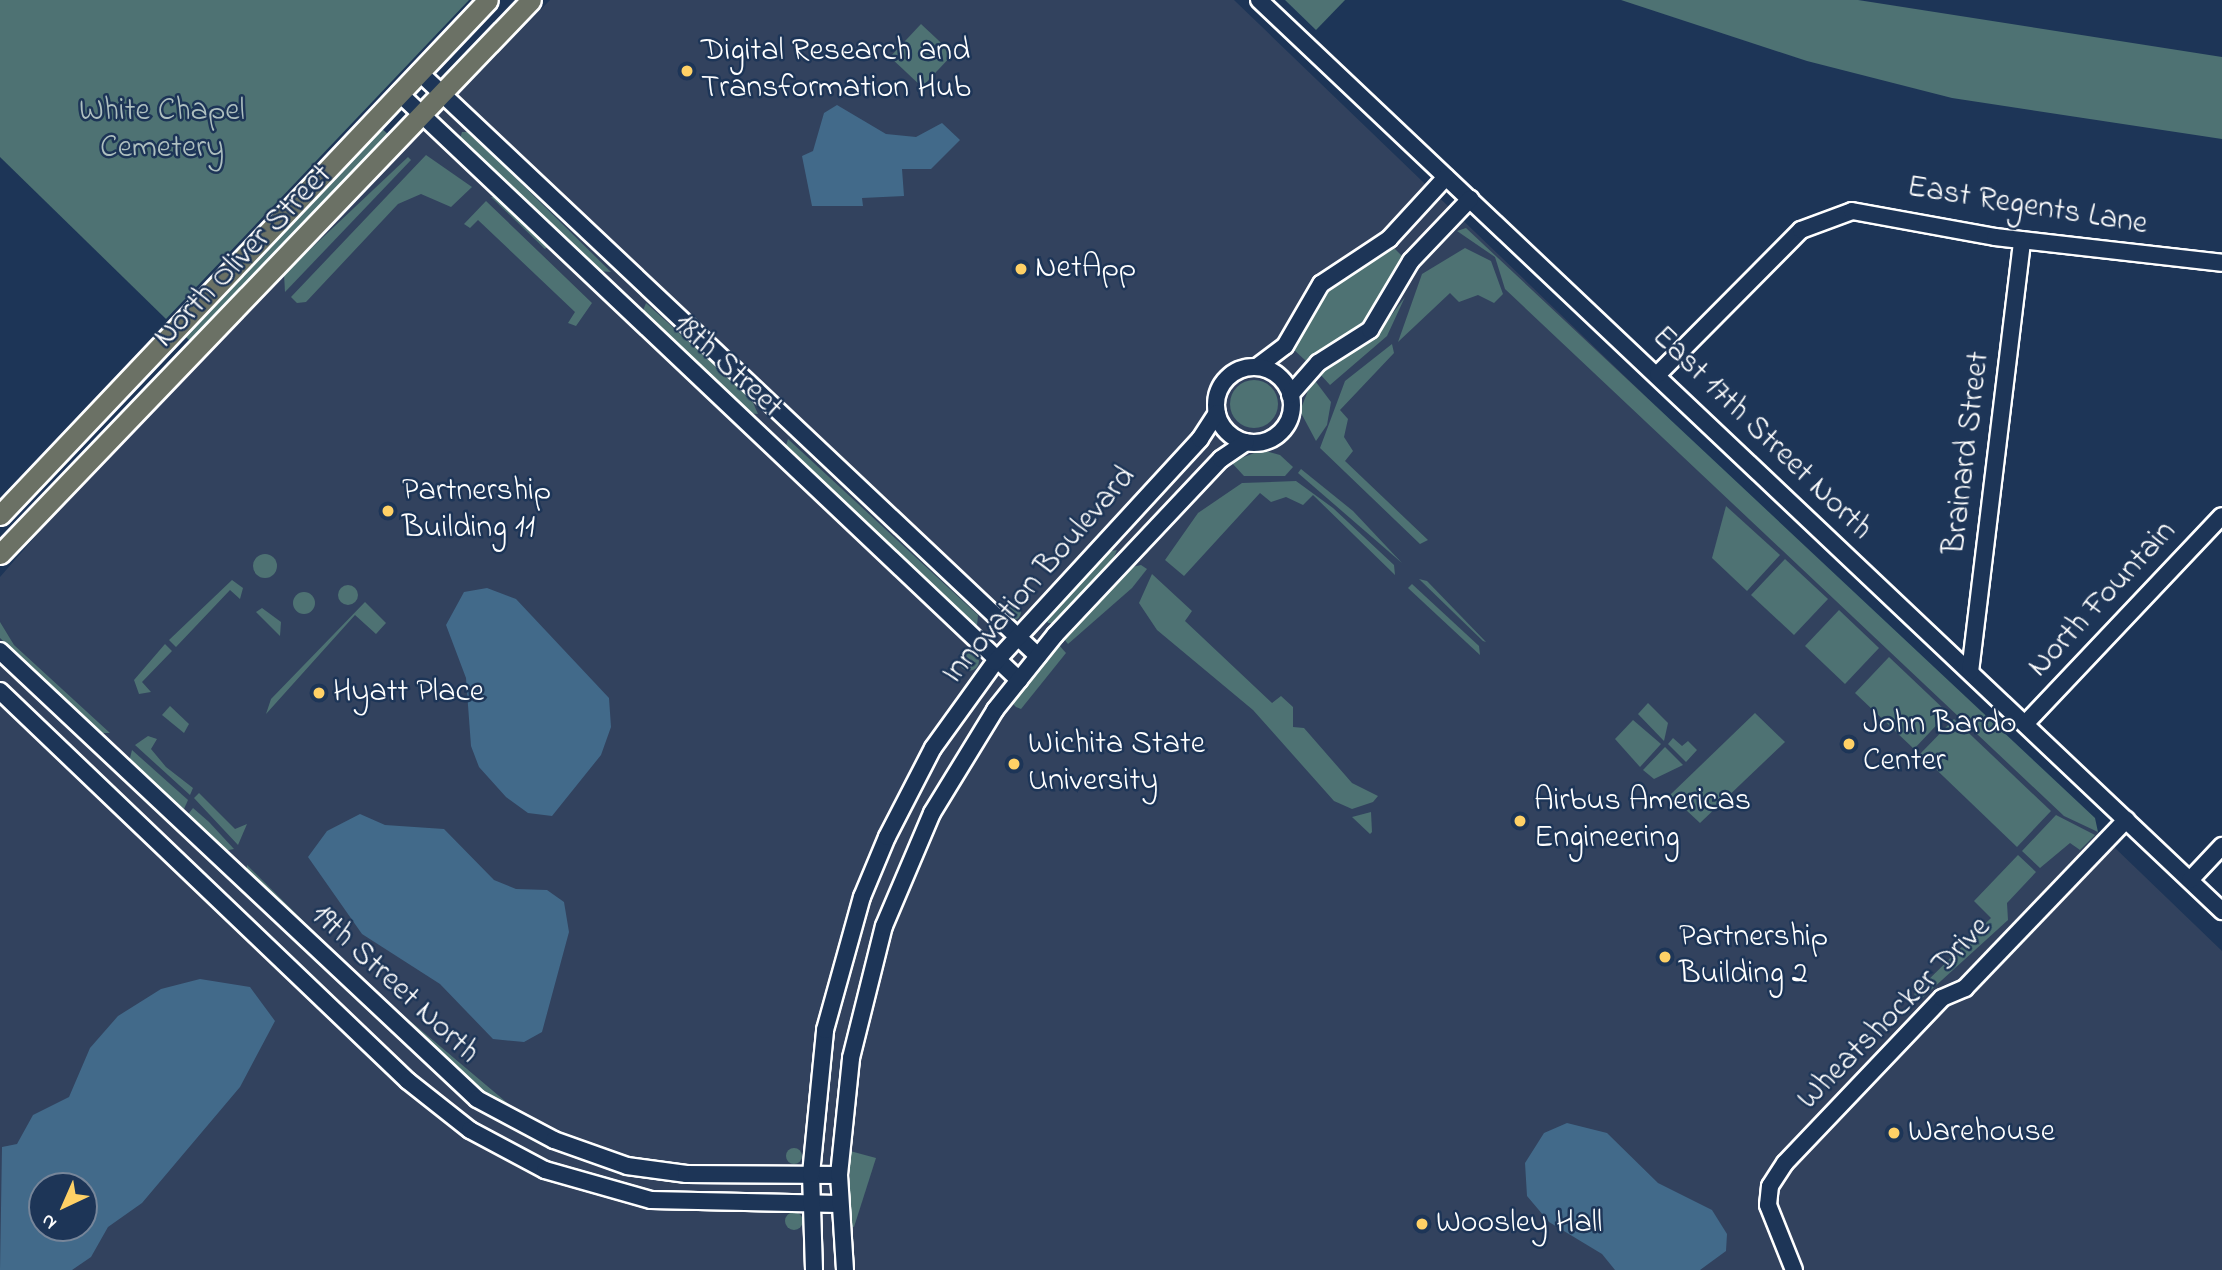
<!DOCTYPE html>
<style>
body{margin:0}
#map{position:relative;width:2222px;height:1270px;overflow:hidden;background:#1d3557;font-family:"Indie Flower",sans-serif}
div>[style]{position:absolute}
.built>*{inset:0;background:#32425e}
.green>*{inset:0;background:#4e7273}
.round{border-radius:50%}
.water>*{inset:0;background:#426a8a}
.roads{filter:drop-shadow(2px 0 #fff) drop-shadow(-2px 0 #fff) drop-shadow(0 2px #fff) drop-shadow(0 -2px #fff)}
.minor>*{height:16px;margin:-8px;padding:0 8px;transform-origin:8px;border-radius:8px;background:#1d3557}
.minor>.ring{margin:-8px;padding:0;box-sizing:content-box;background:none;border:16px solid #1d3557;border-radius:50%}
.major>*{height:19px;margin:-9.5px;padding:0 9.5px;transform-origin:9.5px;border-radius:9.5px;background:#6b7165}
.dots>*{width:19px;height:19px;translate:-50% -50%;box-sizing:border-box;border:4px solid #1d3557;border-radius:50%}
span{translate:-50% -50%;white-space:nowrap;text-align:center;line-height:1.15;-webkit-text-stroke:5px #1d3557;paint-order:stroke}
.poi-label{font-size:32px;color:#fff}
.left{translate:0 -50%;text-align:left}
.park-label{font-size:32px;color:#afc0c0}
.street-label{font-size:32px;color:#fff}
.north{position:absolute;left:28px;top:1172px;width:70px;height:70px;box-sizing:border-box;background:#1d3557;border:2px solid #77869a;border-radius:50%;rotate:224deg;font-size:19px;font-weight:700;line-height:28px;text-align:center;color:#fff}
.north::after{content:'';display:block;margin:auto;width:24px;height:32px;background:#ffd166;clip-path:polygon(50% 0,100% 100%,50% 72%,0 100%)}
</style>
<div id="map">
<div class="built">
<i style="clip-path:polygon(evenodd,550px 0,1234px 0,2222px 951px,2222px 1270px,0 1270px,0 577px,87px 477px,550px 0,42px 1186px,84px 1186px,84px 1228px,42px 1228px,42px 1186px)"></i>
</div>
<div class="green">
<i style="clip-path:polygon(0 0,469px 0,166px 319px,0 157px)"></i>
<i style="clip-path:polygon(1285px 0,1345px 0,1316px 30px)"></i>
<i style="clip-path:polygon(1621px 0,1858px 0,2222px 57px,2222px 139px,1952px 98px,1807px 61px)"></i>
<i style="clip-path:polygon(921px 24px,953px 54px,922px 87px,890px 57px)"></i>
<i style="clip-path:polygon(381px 128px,389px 135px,190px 341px,183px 334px)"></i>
<i style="clip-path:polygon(462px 132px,469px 132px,611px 272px,598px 271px,460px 139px)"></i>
<i style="clip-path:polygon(426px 155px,472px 187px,451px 207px,421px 194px,398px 204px,306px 302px,297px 303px,291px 297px)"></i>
<i style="clip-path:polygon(408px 157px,411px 160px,285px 292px,284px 274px)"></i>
<i style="clip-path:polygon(491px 197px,497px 197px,547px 247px,545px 249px)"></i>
<i style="clip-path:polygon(486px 201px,592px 303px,576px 326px,568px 323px,575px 312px,478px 220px,470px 228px,464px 224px)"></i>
<i style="clip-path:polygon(1466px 228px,2095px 818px,2098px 832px,2064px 816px,1505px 289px,1495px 257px,1457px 231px)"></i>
<i style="clip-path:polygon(1392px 246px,1404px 258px,1369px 319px,1307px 362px,1292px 348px,1316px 303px,1336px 281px)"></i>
<i style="clip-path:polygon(1465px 248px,1491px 261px,1503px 294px,1494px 303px,1478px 295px,1459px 302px,1450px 293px,1398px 342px,1422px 274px)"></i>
<i style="clip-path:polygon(1405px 297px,1387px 336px,1330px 385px,1319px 373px,1373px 340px)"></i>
<i style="clip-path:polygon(646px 303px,751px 398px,758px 414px,747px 413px,642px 313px)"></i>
<i style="clip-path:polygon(1392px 344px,1394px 353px,1340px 410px,1348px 419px,1344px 437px,1353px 451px,1345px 461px,1428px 540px,1420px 544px,1320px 448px,1345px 381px)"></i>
<i style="clip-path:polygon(1313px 378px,1331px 402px,1327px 425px,1316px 441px,1300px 411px)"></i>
<i class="round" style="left:1230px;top:380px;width:48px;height:48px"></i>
<i style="clip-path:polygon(788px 439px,978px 615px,977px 626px,785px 449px)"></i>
<i style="clip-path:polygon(1262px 450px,1280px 455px,1293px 467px,1285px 476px,1244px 476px,1231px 462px)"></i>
<i style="clip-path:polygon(1301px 469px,1353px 511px,1402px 563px,1298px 473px)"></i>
<i style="clip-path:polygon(1296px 481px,1333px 508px,1394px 565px,1395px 575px,1313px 495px,1303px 505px,1286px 497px,1271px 502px,1260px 493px,1184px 576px,1165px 560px,1198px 513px,1242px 483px)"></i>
<i style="clip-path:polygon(1726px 506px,1780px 555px,1747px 591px,1712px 558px)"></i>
<i style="clip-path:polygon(1117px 550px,1110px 566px,1056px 623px,1048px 623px,1045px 616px,1105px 552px)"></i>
<i class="round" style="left:253px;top:554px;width:24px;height:24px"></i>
<i style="clip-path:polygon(1785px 559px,1828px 599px,1794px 635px,1751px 595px)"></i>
<i style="clip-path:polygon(1141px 565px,1147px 569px,1132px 588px,1068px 644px,1064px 639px,1132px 567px)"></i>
<i style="clip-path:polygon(1152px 574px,1192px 611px,1185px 621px,1272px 703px,1281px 696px,1293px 707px,1293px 727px,1304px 728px,1352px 783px,1378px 796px,1373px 802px,1352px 809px,1334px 801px,1253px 710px,1157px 630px,1139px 603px)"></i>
<i style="clip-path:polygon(1419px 579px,1427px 581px,1486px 642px,1483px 641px)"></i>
<i style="clip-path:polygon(232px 580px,243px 588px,240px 599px,230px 590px,176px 647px,169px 640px)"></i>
<i style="clip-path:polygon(1412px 584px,1479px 646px,1480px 655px,1408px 588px)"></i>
<i class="round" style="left:338px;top:585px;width:20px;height:20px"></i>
<i class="round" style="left:293px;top:592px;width:22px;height:22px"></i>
<i style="clip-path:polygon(365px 602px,386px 623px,376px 634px,355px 615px,266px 714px,271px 699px)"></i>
<i class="round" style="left:1005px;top:604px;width:16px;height:16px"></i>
<i style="clip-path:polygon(262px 608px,281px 622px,280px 636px,256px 612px)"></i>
<i style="clip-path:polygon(1839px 610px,1879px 648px,1845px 684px,1805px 646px)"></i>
<i style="clip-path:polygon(0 622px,14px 645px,110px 733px,100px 733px,0 638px)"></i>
<i style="clip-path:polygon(165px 644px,172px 651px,142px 682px,151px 692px,139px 694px,134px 680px)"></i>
<i style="clip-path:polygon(1058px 644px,1066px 653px,1021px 709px,1016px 707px,1011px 702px)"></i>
<i class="round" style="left:959px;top:651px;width:20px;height:20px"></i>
<i style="clip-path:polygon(1889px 657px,1948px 713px,1914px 749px,1855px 693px)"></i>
<i style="clip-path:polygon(1648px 703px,1668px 723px,1664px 741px,1638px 714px)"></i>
<i style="clip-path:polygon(170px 706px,189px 724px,184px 733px,162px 715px)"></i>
<i style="clip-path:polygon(1755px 713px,1785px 742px,1700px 823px,1670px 795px)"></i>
<i style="clip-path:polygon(1954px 719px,2051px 811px,2017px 847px,1920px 754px)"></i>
<i style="clip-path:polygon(1633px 720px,1661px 744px,1640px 767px,1615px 739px)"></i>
<i style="clip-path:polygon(148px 736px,157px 739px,151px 749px,166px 767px,193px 788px,190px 795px,135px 745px)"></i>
<i style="clip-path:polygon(1673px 738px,1682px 746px,1688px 741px,1697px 750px,1686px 762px,1668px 744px)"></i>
<i style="clip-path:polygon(1665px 747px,1683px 765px,1654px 779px,1643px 770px)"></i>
<i style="clip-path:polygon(132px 750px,188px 800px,184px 809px,129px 762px)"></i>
<i style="clip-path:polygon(199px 793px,235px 829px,247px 824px,238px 845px,194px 798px)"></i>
<i style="clip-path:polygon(193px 808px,209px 822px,234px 849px,223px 851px,186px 817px)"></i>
<i style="clip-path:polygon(1371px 812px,1372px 832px,1370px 834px,1352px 817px)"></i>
<i style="clip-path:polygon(2056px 815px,2095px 835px,2080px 850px,2070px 843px,2040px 868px,2022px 851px)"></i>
<i style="clip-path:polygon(2018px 855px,2036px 872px,2007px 903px,2008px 920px,1920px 1000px,1914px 994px,1991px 918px,1974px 901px)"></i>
<i style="clip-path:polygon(247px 865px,371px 988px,511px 1106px,472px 1085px,246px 874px)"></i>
<i class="round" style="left:786px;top:1148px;width:16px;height:16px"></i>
<i style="clip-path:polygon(850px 1151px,876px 1158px,854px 1227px,850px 1226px)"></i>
<i class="round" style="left:785px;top:1212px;width:18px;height:18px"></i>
</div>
<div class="water">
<i style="clip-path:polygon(837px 105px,886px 134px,916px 137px,942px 123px,960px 140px,931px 169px,902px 169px,904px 196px,862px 198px,863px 206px,812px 206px,802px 156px,813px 151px,824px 113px)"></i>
<i style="clip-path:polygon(487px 588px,516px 599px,609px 698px,611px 727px,601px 755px,552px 816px,528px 813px,506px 797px,479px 767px,471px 746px,466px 678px,446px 625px,464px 592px)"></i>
<i style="clip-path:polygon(360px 814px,385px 825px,444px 829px,494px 880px,516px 889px,547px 890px,564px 902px,569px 932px,542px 1032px,524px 1042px,493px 1039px,440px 984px,362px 934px,308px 857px,327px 831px)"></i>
<i style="clip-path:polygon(evenodd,200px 979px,250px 987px,275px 1021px,240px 1087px,142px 1203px,108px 1227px,91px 1257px,72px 1270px,0 1270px,2px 1147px,17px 1144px,33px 1115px,69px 1097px,90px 1048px,118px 1016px,161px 989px,200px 979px,42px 1186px,84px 1186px,84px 1228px,42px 1228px,42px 1186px)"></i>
<i style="clip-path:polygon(1567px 1123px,1607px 1133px,1658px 1183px,1712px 1210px,1727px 1234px,1726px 1251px,1700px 1270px,1615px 1270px,1602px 1254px,1549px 1222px,1527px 1196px,1525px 1163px,1544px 1133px)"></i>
</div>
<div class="roads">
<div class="minor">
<i style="left:1259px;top:0;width:1326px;rotate:43.41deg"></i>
<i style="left:419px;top:72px;width:851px;rotate:43.33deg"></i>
<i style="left:399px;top:93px;width:854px;rotate:43.43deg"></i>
<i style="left:1257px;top:367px;width:35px;rotate:-37deg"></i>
<i style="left:1285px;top:346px;width:72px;rotate:-59.9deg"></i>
<i style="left:1321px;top:284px;width:82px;rotate:-33.5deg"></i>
<i style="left:1389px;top:239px;width:84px;rotate:-47.4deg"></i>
<i class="ring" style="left:1216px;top:367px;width:60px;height:60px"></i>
<i style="left:1658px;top:374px;width:203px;rotate:-45.2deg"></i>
<i style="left:1801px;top:230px;width:54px;rotate:-20.4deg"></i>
<i style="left:1852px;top:211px;width:145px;rotate:10.3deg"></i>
<i style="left:1995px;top:237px;width:228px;rotate:6.5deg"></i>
<i style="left:1290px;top:395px;width:43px;rotate:-48.8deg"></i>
<i style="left:1318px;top:363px;width:62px;rotate:-32.4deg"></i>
<i style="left:1370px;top:330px;width:80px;rotate:-59.3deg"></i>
<i style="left:1411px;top:261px;width:86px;rotate:-46.4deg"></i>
<i style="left:0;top:651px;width:654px;rotate:43.2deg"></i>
<i style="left:477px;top:1099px;width:87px;rotate:28deg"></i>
<i style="left:554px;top:1140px;width:77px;rotate:19.6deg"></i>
<i style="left:627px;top:1166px;width:60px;rotate:7.7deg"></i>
<i style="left:686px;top:1174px;width:153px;rotate:0.4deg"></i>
<i style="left:1970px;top:672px;width:435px;rotate:-83.1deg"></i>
<i style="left:0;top:691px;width:564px;rotate:43.71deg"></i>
<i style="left:408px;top:1081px;width:79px;rotate:38.3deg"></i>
<i style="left:470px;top:1130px;width:85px;rotate:28.1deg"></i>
<i style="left:545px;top:1170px;width:110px;rotate:15.8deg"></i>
<i style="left:651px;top:1200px;width:188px;rotate:1.2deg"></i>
<i style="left:2025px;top:724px;width:286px;rotate:-46.6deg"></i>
<i style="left:2190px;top:880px;width:47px;rotate:-46.7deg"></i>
<i style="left:814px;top:1270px;width:96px;rotate:-91.8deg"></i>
<i style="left:811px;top:1174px;width:145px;rotate:-84.4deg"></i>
<i style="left:825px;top:1030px;width:138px;rotate:-74.5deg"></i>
<i style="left:862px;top:897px;width:65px;rotate:-67.4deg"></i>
<i style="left:887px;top:837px;width:100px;rotate:-62.7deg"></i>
<i style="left:933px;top:748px;width:106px;rotate:-54.2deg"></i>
<i style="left:995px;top:662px;width:303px;rotate:-47.4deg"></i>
<i style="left:1200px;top:439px;width:31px;rotate:-57deg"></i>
<i style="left:845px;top:1270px;width:95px;rotate:-93.6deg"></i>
<i style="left:839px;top:1175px;width:118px;rotate:-84.1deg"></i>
<i style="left:851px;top:1058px;width:136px;rotate:-76deg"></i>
<i style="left:884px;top:926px;width:123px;rotate:-67deg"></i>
<i style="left:932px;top:813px;width:121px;rotate:-58.5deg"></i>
<i style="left:995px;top:710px;width:96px;rotate:-51.3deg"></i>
<i style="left:1055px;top:635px;width:242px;rotate:-46.7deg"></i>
<i style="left:1221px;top:459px;width:30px;rotate:-34deg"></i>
<i style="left:1794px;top:1270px;width:70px;rotate:-111.8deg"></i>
<i style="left:1768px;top:1205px;width:19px;rotate:-84deg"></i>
<i style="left:1770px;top:1186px;width:27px;rotate:-57deg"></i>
<i style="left:1785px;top:1163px;width:228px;rotate:-46.4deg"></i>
<i style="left:1942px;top:998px;width:25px;rotate:-23deg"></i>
<i style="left:1965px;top:988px;width:233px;rotate:-46.2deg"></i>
</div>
<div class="major">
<i style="left:0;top:515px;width:709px;rotate:-46.54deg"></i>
<i style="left:0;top:554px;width:767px;rotate:-46.21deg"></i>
</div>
</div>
<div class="dots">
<i style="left:687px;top:71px;background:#ffd166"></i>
<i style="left:1021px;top:269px;background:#ffd166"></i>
<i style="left:388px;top:511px;background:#ffd166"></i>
<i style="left:319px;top:693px;background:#ffd166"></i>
<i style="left:1849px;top:744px;background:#ffd166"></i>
<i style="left:1014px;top:764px;background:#ffd166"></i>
<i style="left:1520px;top:821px;background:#ffd166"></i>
<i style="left:1665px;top:957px;background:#ffd166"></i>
<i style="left:1894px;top:1133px;background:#ffd166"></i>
<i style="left:1422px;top:1224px;background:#ffd166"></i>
</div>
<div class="poi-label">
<span class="left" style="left:701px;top:71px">Digital Research and<br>Transformation Hub</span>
<span class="left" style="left:1035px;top:269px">NetApp</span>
<span class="left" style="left:402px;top:511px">Partnership<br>Building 11</span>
<span class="left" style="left:333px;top:693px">Hyatt Place</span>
<span class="left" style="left:1863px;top:744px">John Bardo<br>Center</span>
<span class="left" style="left:1028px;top:764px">Wichita State<br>University</span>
<span class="left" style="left:1534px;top:821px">Airbus Americas<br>Engineering</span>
<span class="left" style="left:1679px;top:957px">Partnership<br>Building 2</span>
<span class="left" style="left:1908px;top:1133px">Warehouse</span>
<span class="left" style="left:1436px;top:1224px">Woosley Hall</span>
</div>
<div class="park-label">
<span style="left:162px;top:131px">White Chapel<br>Cemetery</span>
</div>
<div class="street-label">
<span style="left:2027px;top:207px;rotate:9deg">East Regents Lane</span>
<span style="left:244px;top:257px;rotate:-46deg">North Oliver Street</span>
<span style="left:727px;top:367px;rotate:43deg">18th Street</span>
<span style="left:1761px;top:434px;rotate:44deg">East 17th Street North</span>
<span style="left:1968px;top:453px;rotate:-83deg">Brainard Street</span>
<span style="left:1040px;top:576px;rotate:-49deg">Innovation Boulevard</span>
<span style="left:2103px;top:600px;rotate:-47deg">North Fountain</span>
<span style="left:394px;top:985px;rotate:43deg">19th Street North</span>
<span style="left:1895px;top:1014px;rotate:-45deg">Wheatshocker Drive</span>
</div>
<div class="north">N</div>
</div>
